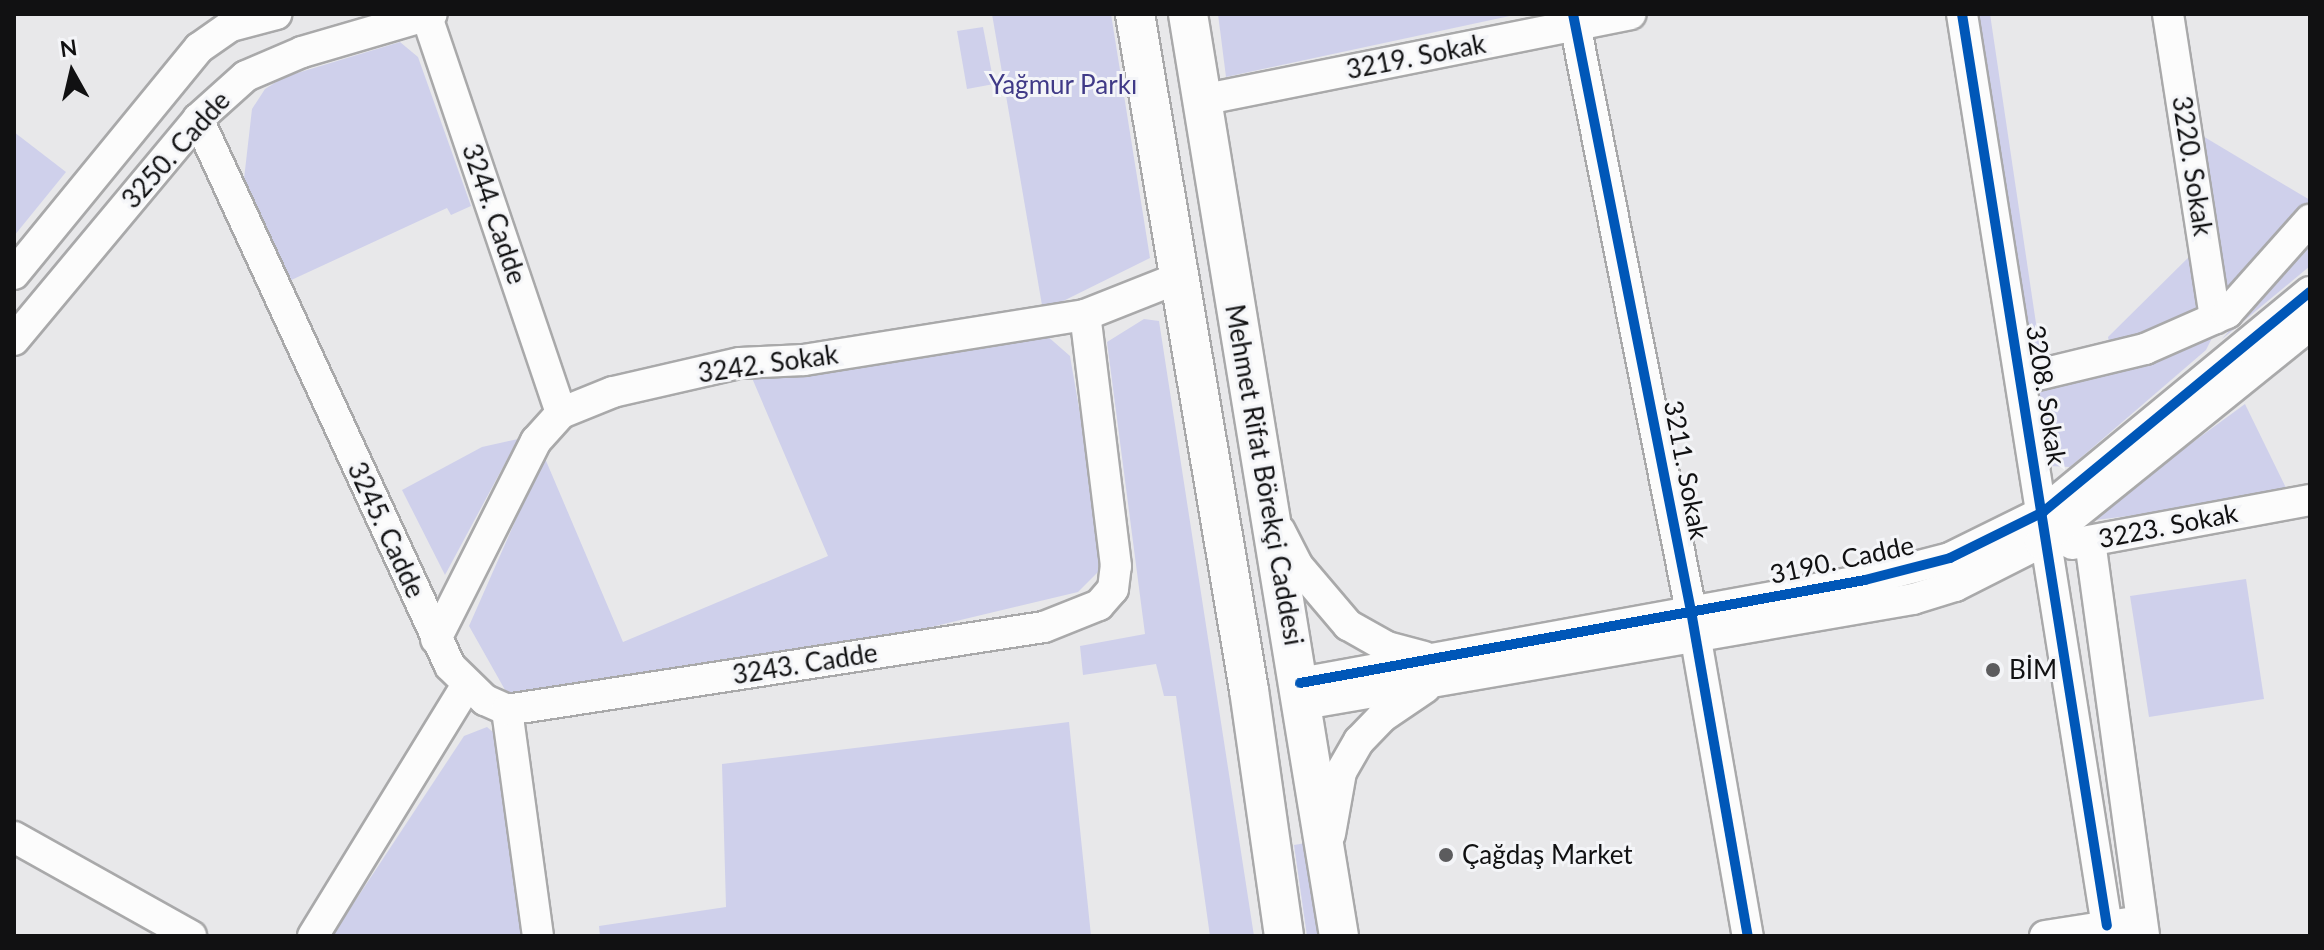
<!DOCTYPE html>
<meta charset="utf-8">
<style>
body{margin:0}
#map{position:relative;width:2324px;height:950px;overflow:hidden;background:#e8e8ea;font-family:Lato,sans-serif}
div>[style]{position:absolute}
.green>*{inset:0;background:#cfd0eb}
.roads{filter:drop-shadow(2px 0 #a9a9aa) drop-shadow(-2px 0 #a9a9aa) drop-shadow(0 2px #a9a9aa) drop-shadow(0 -2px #a9a9aa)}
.minor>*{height:30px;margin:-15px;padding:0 15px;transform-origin:15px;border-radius:15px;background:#fcfcfc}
.major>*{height:38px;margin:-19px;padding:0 19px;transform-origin:19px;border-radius:19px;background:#fcfcfc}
.cycleway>*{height:10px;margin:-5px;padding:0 5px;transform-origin:5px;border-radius:5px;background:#0057b8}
.dots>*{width:22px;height:22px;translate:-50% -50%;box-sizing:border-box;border:4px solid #f4f5f8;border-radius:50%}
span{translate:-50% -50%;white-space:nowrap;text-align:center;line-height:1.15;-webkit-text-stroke:6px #f4f5f8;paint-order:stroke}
.street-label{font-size:26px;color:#111112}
.park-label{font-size:26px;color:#403a87}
.poi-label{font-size:26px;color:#111112}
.left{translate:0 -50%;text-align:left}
.frame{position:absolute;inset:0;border:16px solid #111112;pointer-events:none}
.north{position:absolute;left:32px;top:32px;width:80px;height:80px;-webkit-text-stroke:6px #f4f5f8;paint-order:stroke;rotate:352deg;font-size:22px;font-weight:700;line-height:32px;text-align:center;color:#111112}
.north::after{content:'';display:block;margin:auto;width:28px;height:36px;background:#111112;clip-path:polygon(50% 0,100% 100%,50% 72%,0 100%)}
</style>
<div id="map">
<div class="green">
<i style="clip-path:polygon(992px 14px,1111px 14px,1150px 258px,1043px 311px)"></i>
<i style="clip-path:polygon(1218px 14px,1519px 14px,1226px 77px)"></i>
<i style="clip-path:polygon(1971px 14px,1990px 14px,2041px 357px,2029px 360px)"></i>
<i style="clip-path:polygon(983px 27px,994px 84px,967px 89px,957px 31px)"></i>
<i style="clip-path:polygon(400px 42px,418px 57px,471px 206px,451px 215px,447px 208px,287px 282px,244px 179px,252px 109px,265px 89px,284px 77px)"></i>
<i style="clip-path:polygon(14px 132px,66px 172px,14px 236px)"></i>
<i style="clip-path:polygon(2196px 132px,2310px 200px,2224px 298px)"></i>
<i style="clip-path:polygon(2307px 242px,2310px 266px,2222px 339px)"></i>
<i style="clip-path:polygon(2197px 249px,2204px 311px,2153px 335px,2109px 343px,2108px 337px)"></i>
<i style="clip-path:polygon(1144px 319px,1159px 321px,1254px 936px,1210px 936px,1176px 696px,1164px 696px,1156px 664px,1083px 675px,1080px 646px,1145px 634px,1107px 342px)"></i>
<i style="clip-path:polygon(2214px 334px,2206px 350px,2070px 467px,2049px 466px,2035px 387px)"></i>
<i style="clip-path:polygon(1046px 335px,1070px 356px,1106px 564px,1078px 592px,902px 634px,509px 697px,469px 626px,544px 456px,623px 642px,828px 556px,752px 378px)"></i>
<i style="clip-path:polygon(2245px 404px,2290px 496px,2096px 520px,2092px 516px)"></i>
<i style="clip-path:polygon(518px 439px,445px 575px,402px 490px,482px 447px)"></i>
<i style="clip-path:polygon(2246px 579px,2264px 699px,2149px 717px,2130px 596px)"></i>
<i style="clip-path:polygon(1069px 722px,1091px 936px,600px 936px,599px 926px,726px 907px,722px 764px)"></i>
<i style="clip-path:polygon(487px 727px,501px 739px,527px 936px,332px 936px,464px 736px)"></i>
<i style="clip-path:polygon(1306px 843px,1318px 936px,1307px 936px,1294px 845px)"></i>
</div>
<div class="roads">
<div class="minor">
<i style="left:426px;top:14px;width:421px;rotate:71.3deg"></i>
<i style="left:1573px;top:14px;width:609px;rotate:78.82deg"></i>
<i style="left:1691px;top:611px;width:330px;rotate:80.1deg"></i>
<i style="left:1962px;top:14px;width:923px;rotate:80.97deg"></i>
<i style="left:2168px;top:14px;width:308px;rotate:81.2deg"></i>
<i style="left:1201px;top:100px;width:438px;rotate:-11.3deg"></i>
<i style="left:198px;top:119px;width:602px;rotate:65.26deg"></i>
<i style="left:450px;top:666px;width:49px;rotate:44.2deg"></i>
<i style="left:485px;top:700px;width:24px;rotate:24deg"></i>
<i style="left:507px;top:710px;width:228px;rotate:82.2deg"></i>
<i style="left:14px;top:274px;width:292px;rotate:-50.7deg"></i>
<i style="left:199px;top:48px;width:39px;rotate:-35deg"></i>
<i style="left:231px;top:26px;width:47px;rotate:-14.9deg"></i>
<i style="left:14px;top:340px;width:288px;rotate:-50.2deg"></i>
<i style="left:198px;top:119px;width:64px;rotate:-41.9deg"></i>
<i style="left:246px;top:76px;width:61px;rotate:-23.2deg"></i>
<i style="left:302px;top:52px;width:135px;rotate:-16.3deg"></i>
<i style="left:2021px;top:379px;width:128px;rotate:-13.6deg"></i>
<i style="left:2145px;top:349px;width:90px;rotate:-23.7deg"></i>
<i style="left:2227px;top:313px;width:125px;rotate:-48.3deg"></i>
<i style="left:1280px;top:531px;width:38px;rotate:63deg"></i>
<i style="left:1297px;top:565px;width:79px;rotate:49.6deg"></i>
<i style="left:1348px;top:625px;width:45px;rotate:29.4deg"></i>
<i style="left:1387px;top:647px;width:38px;rotate:15deg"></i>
<i style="left:2090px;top:541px;width:399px;rotate:82.2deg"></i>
<i style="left:2072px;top:544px;width:242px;rotate:-10.5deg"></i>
<i style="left:436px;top:639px;width:222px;rotate:-63.2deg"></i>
<i style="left:536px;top:441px;width:38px;rotate:-48deg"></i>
<i style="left:561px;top:413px;width:56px;rotate:-22deg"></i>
<i style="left:613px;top:392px;width:130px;rotate:-12.9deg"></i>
<i style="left:740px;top:363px;width:64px;rotate:-2.7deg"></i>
<i style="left:804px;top:360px;width:285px;rotate:-9.1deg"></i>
<i style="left:1085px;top:315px;width:103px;rotate:-21.6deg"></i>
<i style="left:1300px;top:683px;width:574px;rotate:-10.33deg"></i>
<i style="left:1865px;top:580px;width:88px;rotate:-14.5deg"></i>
<i style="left:1950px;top:558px;width:104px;rotate:-26.3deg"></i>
<i style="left:2043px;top:512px;width:346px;rotate:-39.5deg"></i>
<i style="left:1304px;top:704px;width:618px;rotate:-9.78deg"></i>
<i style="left:1913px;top:599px;width:44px;rotate:-17.2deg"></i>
<i style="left:1955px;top:586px;width:95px;rotate:-26.8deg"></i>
<i style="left:2040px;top:543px;width:347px;rotate:-38.9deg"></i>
<i style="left:507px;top:710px;width:543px;rotate:-8.79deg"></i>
<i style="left:1044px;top:627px;width:59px;rotate:-21.8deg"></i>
<i style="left:1099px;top:605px;width:21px;rotate:-49deg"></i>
<i style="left:1113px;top:589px;width:23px;rotate:-83deg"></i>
<i style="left:1116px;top:566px;width:253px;rotate:-97deg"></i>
<i style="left:1330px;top:834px;width:63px;rotate:-79.9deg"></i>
<i style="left:1341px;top:772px;width:36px;rotate:-60deg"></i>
<i style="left:1359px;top:741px;width:33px;rotate:-46deg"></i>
<i style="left:1382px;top:717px;width:52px;rotate:-34deg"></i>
<i style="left:14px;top:837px;width:203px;rotate:29.2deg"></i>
<i style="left:313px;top:936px;width:294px;rotate:-58.5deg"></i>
<i style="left:2045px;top:936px;width:84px;rotate:-8.9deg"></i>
</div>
<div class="major">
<i style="left:1135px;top:14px;width:686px;rotate:80.43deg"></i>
<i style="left:1249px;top:690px;width:248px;rotate:81.9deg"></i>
<i style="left:1188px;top:14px;width:934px;rotate:80.7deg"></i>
</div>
</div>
<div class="cycleway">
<i style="left:1573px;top:14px;width:609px;rotate:78.82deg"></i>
<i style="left:1691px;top:611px;width:330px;rotate:80.1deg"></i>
<i style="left:1962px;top:14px;width:923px;rotate:80.97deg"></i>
<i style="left:1300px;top:683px;width:574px;rotate:-10.33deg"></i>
<i style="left:1865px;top:580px;width:88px;rotate:-14.5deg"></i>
<i style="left:1950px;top:558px;width:104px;rotate:-26.3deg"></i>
<i style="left:2043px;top:512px;width:346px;rotate:-39.5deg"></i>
</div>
<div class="dots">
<i style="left:1993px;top:670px;background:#5c5c5e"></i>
<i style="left:1446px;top:855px;background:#5c5c5e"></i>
</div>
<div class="street-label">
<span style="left:1416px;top:57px;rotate:-11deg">3219. Sokak</span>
<span style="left:176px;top:150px;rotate:-48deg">3250. Cadde</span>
<span style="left:2192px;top:166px;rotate:81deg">3220. Sokak</span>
<span style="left:494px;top:214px;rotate:71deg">3244. Cadde</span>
<span style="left:768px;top:364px;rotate:-8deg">3242. Sokak</span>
<span style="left:2046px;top:395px;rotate:81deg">3208. Sokak</span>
<span style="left:1686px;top:470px;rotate:79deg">3211. Sokak</span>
<span style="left:1264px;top:475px;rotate:80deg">Mehmet Rifat Börekçi Caddesi</span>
<span style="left:2168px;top:526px;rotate:-11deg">3223. Sokak</span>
<span style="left:386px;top:530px;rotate:65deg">3245. Cadde</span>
<span style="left:1842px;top:560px;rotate:-12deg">3190. Cadde</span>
<span style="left:805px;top:664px;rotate:-9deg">3243. Cadde</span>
</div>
<div class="park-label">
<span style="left:1063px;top:85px">Yağmur Parkı</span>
</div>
<div class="poi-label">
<span class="left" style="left:2009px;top:670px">BİM</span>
<span class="left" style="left:1462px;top:855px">Çağdaş Market</span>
</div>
<div class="frame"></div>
<div class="north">N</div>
</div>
